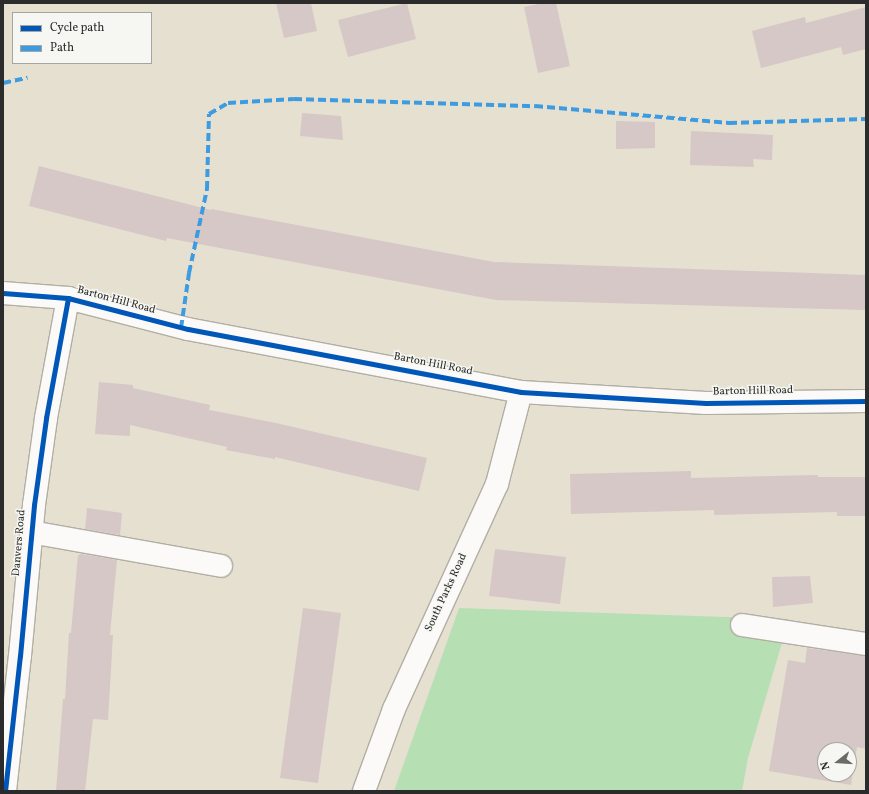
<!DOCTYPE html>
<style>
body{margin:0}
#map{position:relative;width:869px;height:794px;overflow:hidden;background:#e6e0d0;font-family:Vollkorn,serif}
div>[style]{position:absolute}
.green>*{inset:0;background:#b6dfb4}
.building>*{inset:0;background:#d6c8c6}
.roads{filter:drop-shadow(1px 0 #b1aea4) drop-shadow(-1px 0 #b1aea4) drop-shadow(0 1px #b1aea4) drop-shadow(0 -1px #b1aea4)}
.minor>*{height:22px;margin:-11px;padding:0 11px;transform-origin:11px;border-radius:11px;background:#fbfaf8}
.quiet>*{height:4px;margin-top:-2px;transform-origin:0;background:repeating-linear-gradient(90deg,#3d9ce1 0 8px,transparent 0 12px)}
.cycleway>*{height:5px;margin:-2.5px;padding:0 2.5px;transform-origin:2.5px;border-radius:2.5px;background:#0057b8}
span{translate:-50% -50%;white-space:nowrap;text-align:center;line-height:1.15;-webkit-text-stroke:3px #f6f6f2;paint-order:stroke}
.street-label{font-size:11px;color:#2b2b2b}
.frame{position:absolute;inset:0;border:4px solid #2b2b2b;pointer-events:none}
.legend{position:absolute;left:12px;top:12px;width:140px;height:52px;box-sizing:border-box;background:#f6f6f2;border:1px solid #a5a5a2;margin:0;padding:5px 7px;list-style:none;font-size:12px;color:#2b2b2b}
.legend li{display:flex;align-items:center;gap:8px;height:20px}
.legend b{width:20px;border:1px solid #a5a5a2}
.north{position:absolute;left:817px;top:742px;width:40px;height:40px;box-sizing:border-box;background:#f6f6f2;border:1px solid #a5a5a2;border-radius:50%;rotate:253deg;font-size:11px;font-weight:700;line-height:16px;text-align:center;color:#2b2b2b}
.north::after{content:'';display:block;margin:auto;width:14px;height:18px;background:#6c6a65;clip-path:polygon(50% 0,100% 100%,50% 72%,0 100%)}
</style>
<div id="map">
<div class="green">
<i style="clip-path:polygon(459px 608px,789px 619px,748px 758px,742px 791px,394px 791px)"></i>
</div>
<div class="building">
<i style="clip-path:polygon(276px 3px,311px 3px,317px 31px,284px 38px)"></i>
<i style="clip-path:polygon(407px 3px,416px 39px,348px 57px,338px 20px)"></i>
<i style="clip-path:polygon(543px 3px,556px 3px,570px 66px,538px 73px,524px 7px)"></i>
<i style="clip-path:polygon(866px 7px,866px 49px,843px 55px,841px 47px,761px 68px,752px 31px,805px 17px,806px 23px)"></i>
<i style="clip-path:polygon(302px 113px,341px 116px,343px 140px,300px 136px)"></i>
<i style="clip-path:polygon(616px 121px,655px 122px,655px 148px,616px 149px)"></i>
<i style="clip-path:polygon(691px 131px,773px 135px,772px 160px,753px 159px,754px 167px,690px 165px)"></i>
<i style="clip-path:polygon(39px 166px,211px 210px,211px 209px,494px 262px,866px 275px,866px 310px,496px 300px,167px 238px,166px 241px,29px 206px)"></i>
<i style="clip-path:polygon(99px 382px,133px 385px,133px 388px,210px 405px,209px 410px,276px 423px,427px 458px,419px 491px,275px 457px,275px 459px,226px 450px,227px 447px,130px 425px,130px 436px,95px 434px)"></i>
<i style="clip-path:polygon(691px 471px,691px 478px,818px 475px,818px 477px,866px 477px,866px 516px,837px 516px,837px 512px,714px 515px,714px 510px,571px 514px,570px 474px)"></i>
<i style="clip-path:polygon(87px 508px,122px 513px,120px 535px,85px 529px)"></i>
<i style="clip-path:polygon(495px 549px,566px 557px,560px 604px,489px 596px)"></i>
<i style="clip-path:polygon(81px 554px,117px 560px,110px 635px,113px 635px,108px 720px,93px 719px,85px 791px,56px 791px,63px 699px,65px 699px,69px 633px,71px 633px,78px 555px)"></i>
<i style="clip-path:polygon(810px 576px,813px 603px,773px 607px,772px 577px)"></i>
<i style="clip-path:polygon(303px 608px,341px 613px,318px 783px,280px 778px)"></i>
<i style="clip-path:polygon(evenodd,807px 648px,866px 656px,866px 749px,857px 747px,851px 785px,769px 771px,788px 660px,805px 663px,807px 648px,825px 750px,849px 750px,849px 774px,825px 774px,825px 750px)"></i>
</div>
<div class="roads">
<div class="minor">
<i style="left:3px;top:293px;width:65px;rotate:4.4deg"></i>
<i style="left:68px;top:298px;width:124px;rotate:14.5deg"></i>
<i style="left:188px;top:329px;width:339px;rotate:10.7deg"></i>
<i style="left:521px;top:392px;width:185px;rotate:3.4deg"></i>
<i style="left:706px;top:403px;width:160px;rotate:-0.7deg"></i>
<i style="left:31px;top:532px;width:193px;rotate:10.1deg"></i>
<i style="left:742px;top:625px;width:125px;rotate:8.7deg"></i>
<i style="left:5px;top:791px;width:136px;rotate:-83.7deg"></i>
<i style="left:20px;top:656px;width:152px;rotate:-84.7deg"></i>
<i style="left:34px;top:505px;width:88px;rotate:-82.1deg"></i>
<i style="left:46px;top:418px;width:122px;rotate:-79.6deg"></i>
<i style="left:364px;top:791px;width:87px;rotate:-69.9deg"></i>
<i style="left:394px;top:709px;width:247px;rotate:-65.4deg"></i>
<i style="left:497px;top:484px;width:95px;rotate:-75.4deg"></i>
</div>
</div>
<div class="quiet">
<i style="left:3px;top:83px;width:25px;rotate:-12deg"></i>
<i style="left:181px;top:328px;width:56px;rotate:-81.7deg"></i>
<i style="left:189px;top:273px;width:86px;rotate:-77.9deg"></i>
<i style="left:207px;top:189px;width:75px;rotate:-88.5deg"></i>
<i style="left:209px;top:114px;width:22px;rotate:-30deg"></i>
<i style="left:228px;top:103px;width:66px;rotate:-3.5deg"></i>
<i style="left:294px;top:99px;width:241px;rotate:1.7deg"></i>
<i style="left:535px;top:106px;width:195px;rotate:5deg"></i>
<i style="left:729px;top:123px;width:137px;rotate:-1.7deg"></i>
</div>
<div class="cycleway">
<i style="left:3px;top:293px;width:65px;rotate:4.4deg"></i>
<i style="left:68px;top:298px;width:124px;rotate:14.5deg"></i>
<i style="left:188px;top:329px;width:339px;rotate:10.7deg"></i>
<i style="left:521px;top:392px;width:185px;rotate:3.4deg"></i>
<i style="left:706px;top:403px;width:160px;rotate:-0.7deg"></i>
<i style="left:5px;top:791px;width:136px;rotate:-83.7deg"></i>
<i style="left:20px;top:656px;width:152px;rotate:-84.7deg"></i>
<i style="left:34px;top:505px;width:88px;rotate:-82.1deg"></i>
<i style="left:46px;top:418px;width:122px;rotate:-79.6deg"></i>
</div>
<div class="street-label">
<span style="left:116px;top:301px;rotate:15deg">Barton Hill Road</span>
<span style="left:433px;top:365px;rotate:11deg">Barton Hill Road</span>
<span style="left:753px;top:392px;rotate:-1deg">Barton Hill Road</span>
<span style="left:20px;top:543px;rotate:-85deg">Danvers Road</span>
<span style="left:447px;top:593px;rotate:-65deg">South Parks Road</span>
</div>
<div class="frame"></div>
<ul class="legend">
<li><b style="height:5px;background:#0057b8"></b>Cycle path</li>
<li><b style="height:5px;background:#3d9ce1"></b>Path</li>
</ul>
<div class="north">N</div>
</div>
